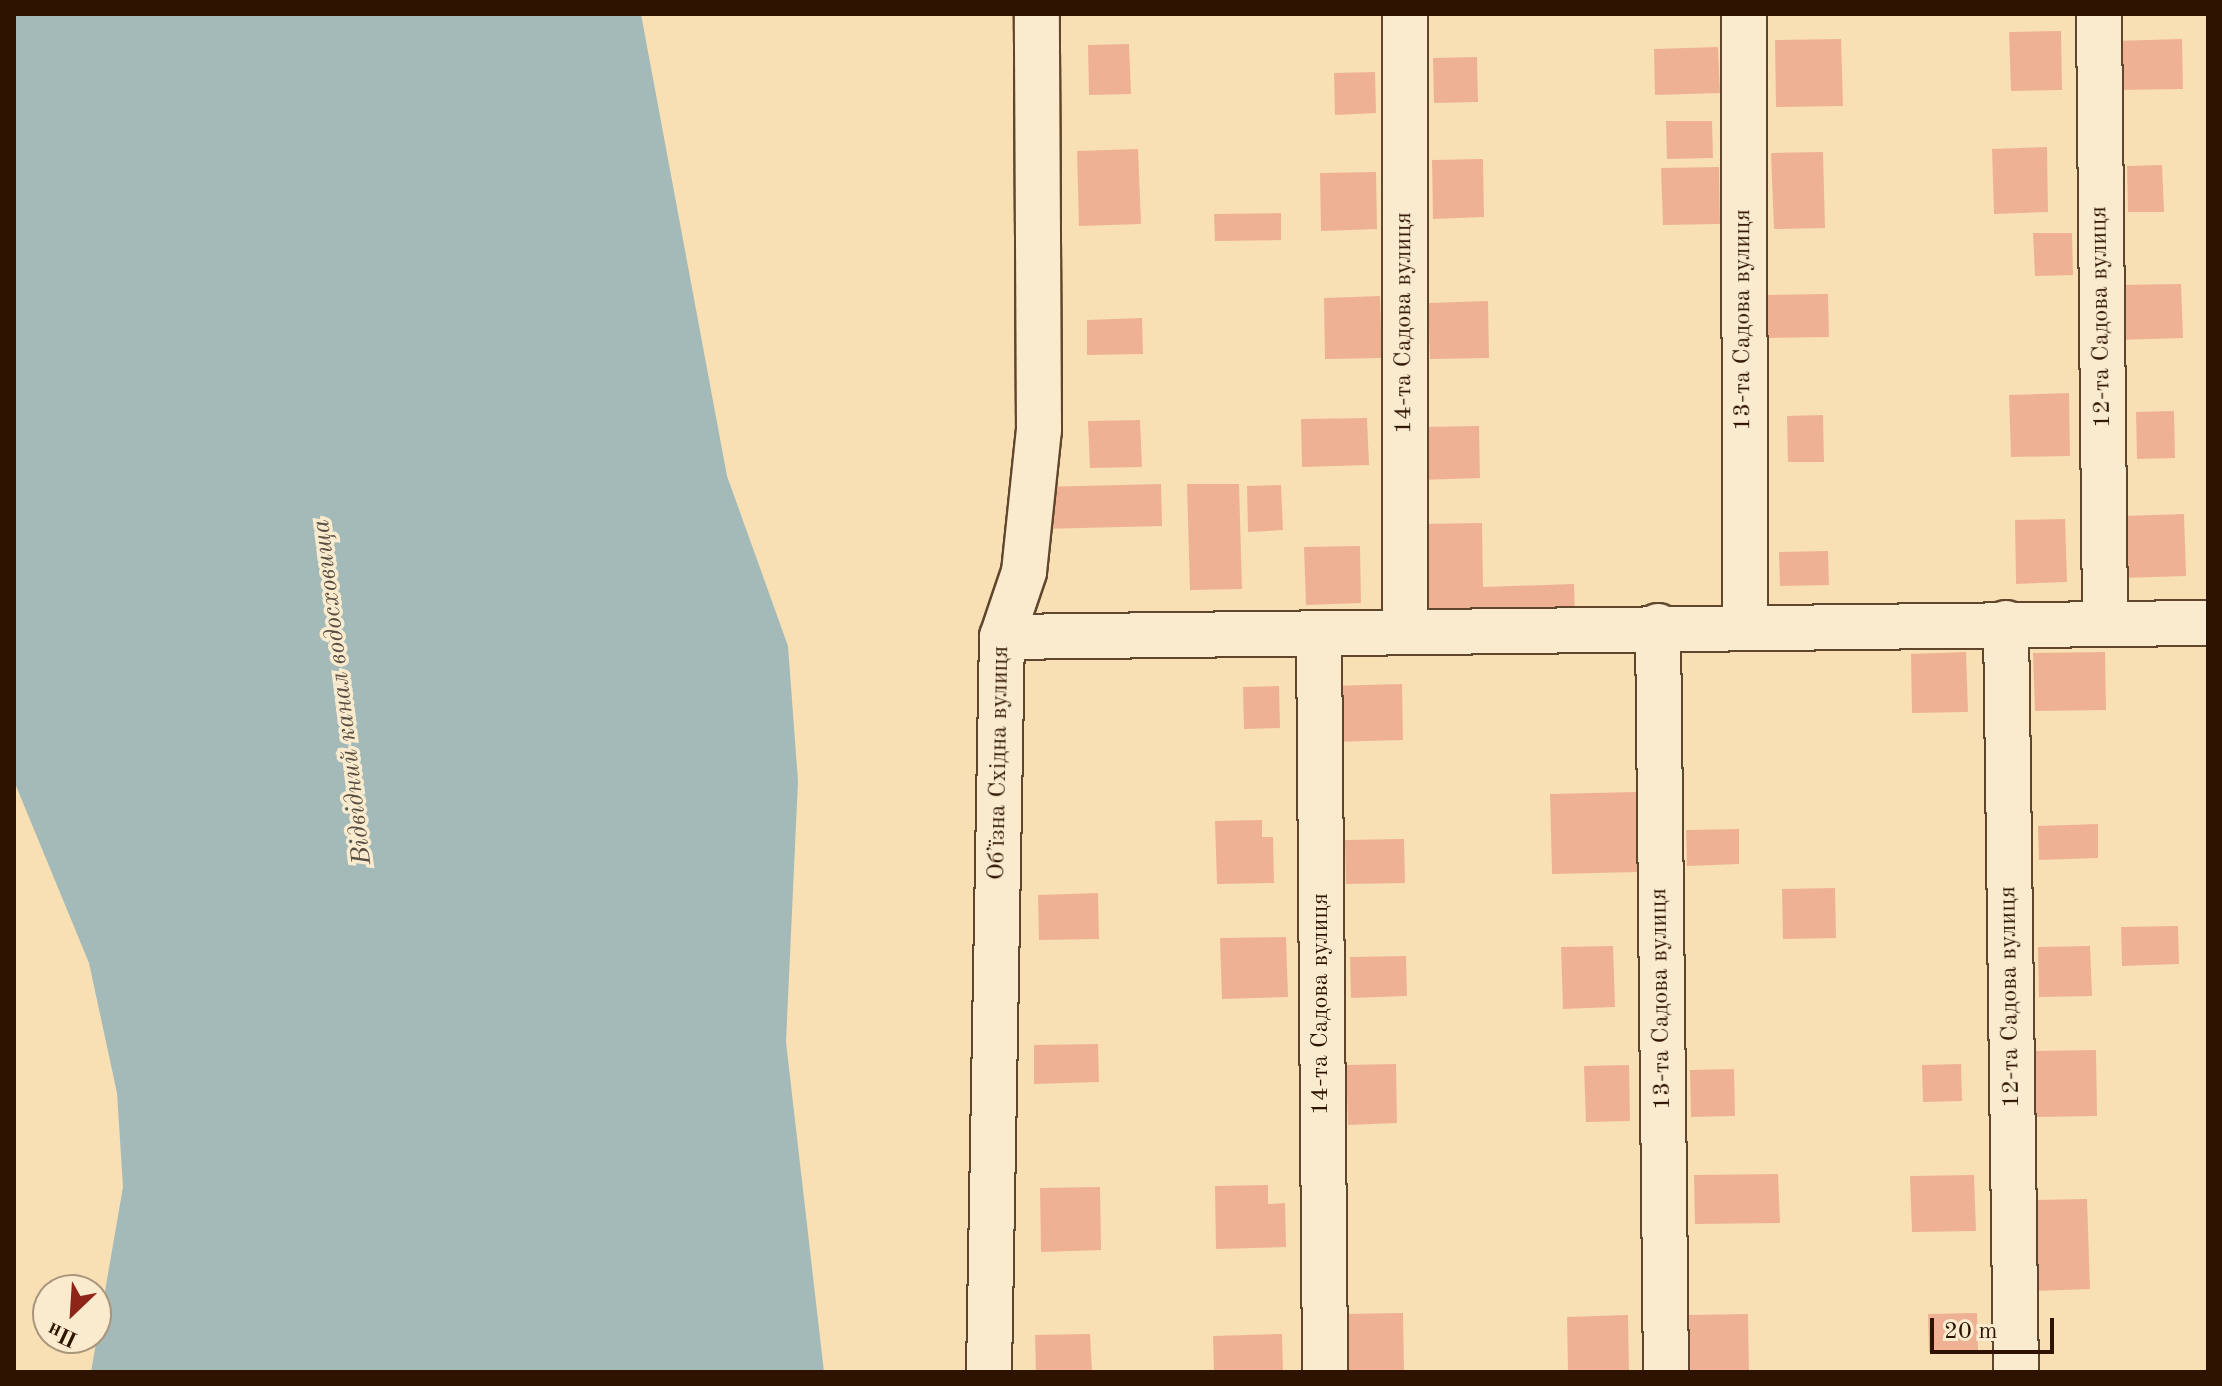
<!DOCTYPE html>
<meta charset="utf-8">
<style>
body{margin:0}
#map{position:relative;width:2222px;height:1386px;overflow:hidden;background:#f8e0b4;font-family:"Old Standard TT",serif}
div>[style]{position:absolute}
.water>*{inset:0;background:#a4bab9}
.building>*{inset:0;background:#efb194}
.roads{filter:drop-shadow(2px 0 #60462d) drop-shadow(-2px 0 #60462d) drop-shadow(0 2px #60462d) drop-shadow(0 -2px #60462d)}
.minor>*{height:44px;margin:-22px;padding:0 22px;transform-origin:22px;border-radius:22px;background:#faebce}
span{translate:-50% -50%;white-space:nowrap;text-align:center;line-height:1.15;-webkit-text-stroke:7px #faebce;paint-order:stroke}
.street-label{font-size:24px;color:#2e1300}
.water-label{font-size:26px;color:#574d41;font-style:italic}
.frame{position:absolute;inset:0;border:16px solid #2e1300;pointer-events:none}
.north{position:absolute;left:32px;top:1274px;width:80px;height:80px;box-sizing:border-box;background:#faebce;border:2px solid #a8957c;border-radius:50%;rotate:205deg;font-size:22px;font-weight:700;line-height:32px;text-align:center;color:#2e1300}
.north::after{content:'';display:block;margin:auto;width:28px;height:36px;background:#8f2418;clip-path:polygon(50% 0,100% 100%,50% 72%,0 100%)}
.scale{position:absolute;left:1930px;top:1318px;width:124px;height:36px;box-sizing:border-box;border:4px solid #2e1300;border-top:0;padding-left:10px;font-size:24px;line-height:28px;white-space:nowrap;color:#2e1300;-webkit-text-stroke:6px #faebce;paint-order:stroke}
</style>
<div id="map">
<div class="water">
<i style="clip-path:polygon(14px 14px,641px 14px,727px 476px,788px 646px,798px 781px,786px 1042px,824px 1372px,91px 1372px,123px 1187px,117px 1093px,89px 963px,14px 781px)"></i>
</div>
<div class="building">
<i style="clip-path:polygon(2061px 31px,2062px 90px,2011px 91px,2009px 32px)"></i>
<i style="clip-path:polygon(1841px 39px,1843px 106px,1776px 107px,1775px 40px)"></i>
<i style="clip-path:polygon(2182px 39px,2183px 89px,2115px 90px,2114px 41px)"></i>
<i style="clip-path:polygon(1129px 44px,1131px 94px,1089px 95px,1088px 45px)"></i>
<i style="clip-path:polygon(1718px 47px,1720px 93px,1655px 95px,1654px 49px)"></i>
<i style="clip-path:polygon(1477px 57px,1478px 102px,1434px 103px,1433px 58px)"></i>
<i style="clip-path:polygon(1375px 72px,1376px 113px,1335px 115px,1334px 73px)"></i>
<i style="clip-path:polygon(1666px 121px,1712px 121px,1713px 158px,1667px 159px)"></i>
<i style="clip-path:polygon(2047px 147px,2048px 212px,1994px 214px,1992px 149px)"></i>
<i style="clip-path:polygon(1138px 149px,1141px 224px,1079px 226px,1077px 151px)"></i>
<i style="clip-path:polygon(1823px 152px,1825px 228px,1774px 229px,1771px 153px)"></i>
<i style="clip-path:polygon(1483px 159px,1484px 217px,1433px 219px,1432px 160px)"></i>
<i style="clip-path:polygon(2162px 165px,2164px 212px,2128px 212px,2127px 166px)"></i>
<i style="clip-path:polygon(1719px 167px,1720px 224px,1663px 225px,1661px 168px)"></i>
<i style="clip-path:polygon(1376px 172px,1377px 229px,1321px 231px,1320px 173px)"></i>
<i style="clip-path:polygon(1281px 213px,1281px 240px,1215px 241px,1214px 214px)"></i>
<i style="clip-path:polygon(2033px 233px,2072px 233px,2073px 275px,2035px 276px)"></i>
<i style="clip-path:polygon(2181px 284px,2183px 338px,2117px 340px,2116px 285px)"></i>
<i style="clip-path:polygon(1828px 294px,1829px 337px,1766px 338px,1765px 295px)"></i>
<i style="clip-path:polygon(1380px 296px,1382px 358px,1325px 359px,1324px 298px)"></i>
<i style="clip-path:polygon(1488px 301px,1489px 358px,1430px 359px,1428px 303px)"></i>
<i style="clip-path:polygon(1142px 318px,1143px 354px,1087px 355px,1087px 320px)"></i>
<i style="clip-path:polygon(2069px 393px,2070px 456px,2011px 457px,2009px 395px)"></i>
<i style="clip-path:polygon(2174px 411px,2175px 458px,2137px 459px,2136px 412px)"></i>
<i style="clip-path:polygon(1823px 415px,1824px 462px,1788px 462px,1787px 416px)"></i>
<i style="clip-path:polygon(1367px 418px,1369px 465px,1302px 467px,1301px 419px)"></i>
<i style="clip-path:polygon(1140px 420px,1142px 467px,1090px 468px,1088px 421px)"></i>
<i style="clip-path:polygon(1479px 426px,1480px 478px,1421px 480px,1420px 427px)"></i>
<i style="clip-path:polygon(1161px 484px,1162px 526px,1040px 529px,1039px 487px)"></i>
<i style="clip-path:polygon(1187px 484px,1239px 484px,1242px 589px,1190px 590px)"></i>
<i style="clip-path:polygon(1281px 485px,1283px 530px,1248px 532px,1247px 486px)"></i>
<i style="clip-path:polygon(2184px 514px,2186px 576px,2123px 578px,2122px 516px)"></i>
<i style="clip-path:polygon(2065px 519px,2067px 582px,2016px 584px,2015px 520px)"></i>
<i style="clip-path:polygon(1482px 523px,1483px 587px,1574px 584px,1575px 620px,1421px 624px,1419px 524px)"></i>
<i style="clip-path:polygon(1360px 546px,1361px 603px,1306px 605px,1304px 547px)"></i>
<i style="clip-path:polygon(1828px 551px,1829px 585px,1780px 586px,1779px 552px)"></i>
<i style="clip-path:polygon(1966px 652px,1968px 712px,1912px 713px,1911px 654px)"></i>
<i style="clip-path:polygon(2105px 652px,2106px 710px,2035px 711px,2033px 653px)"></i>
<i style="clip-path:polygon(1402px 684px,1403px 740px,1330px 742px,1328px 686px)"></i>
<i style="clip-path:polygon(1279px 686px,1280px 728px,1244px 729px,1243px 687px)"></i>
<i style="clip-path:polygon(1636px 792px,1639px 872px,1552px 874px,1550px 794px)"></i>
<i style="clip-path:polygon(1262px 820px,1262px 837px,1273px 837px,1274px 883px,1217px 884px,1215px 821px)"></i>
<i style="clip-path:polygon(2098px 824px,2098px 858px,2039px 860px,2038px 826px)"></i>
<i style="clip-path:polygon(1739px 829px,1739px 864px,1687px 866px,1686px 830px)"></i>
<i style="clip-path:polygon(1404px 839px,1405px 883px,1346px 884px,1345px 840px)"></i>
<i style="clip-path:polygon(1835px 888px,1836px 938px,1783px 939px,1782px 889px)"></i>
<i style="clip-path:polygon(1098px 893px,1099px 939px,1039px 940px,1038px 895px)"></i>
<i style="clip-path:polygon(2178px 926px,2179px 964px,2122px 966px,2121px 927px)"></i>
<i style="clip-path:polygon(1286px 937px,1288px 997px,1222px 999px,1220px 938px)"></i>
<i style="clip-path:polygon(1613px 946px,1615px 1007px,1563px 1009px,1561px 947px)"></i>
<i style="clip-path:polygon(2090px 946px,2092px 996px,2039px 997px,2038px 947px)"></i>
<i style="clip-path:polygon(1406px 956px,1407px 996px,1351px 998px,1350px 957px)"></i>
<i style="clip-path:polygon(1098px 1044px,1099px 1082px,1034px 1084px,1034px 1045px)"></i>
<i style="clip-path:polygon(2096px 1050px,2097px 1116px,2036px 1117px,2034px 1051px)"></i>
<i style="clip-path:polygon(1396px 1064px,1397px 1123px,1348px 1125px,1346px 1065px)"></i>
<i style="clip-path:polygon(1961px 1064px,1962px 1101px,1923px 1102px,1922px 1065px)"></i>
<i style="clip-path:polygon(1629px 1065px,1630px 1121px,1586px 1122px,1584px 1066px)"></i>
<i style="clip-path:polygon(1734px 1069px,1735px 1116px,1691px 1117px,1690px 1070px)"></i>
<i style="clip-path:polygon(1778px 1174px,1780px 1223px,1695px 1224px,1694px 1175px)"></i>
<i style="clip-path:polygon(1974px 1175px,1976px 1231px,1912px 1232px,1910px 1176px)"></i>
<i style="clip-path:polygon(1268px 1185px,1268px 1204px,1285px 1203px,1286px 1247px,1216px 1249px,1215px 1186px)"></i>
<i style="clip-path:polygon(1100px 1187px,1101px 1250px,1041px 1252px,1040px 1188px)"></i>
<i style="clip-path:polygon(2087px 1199px,2090px 1289px,2033px 1291px,2030px 1200px)"></i>
<i style="clip-path:polygon(1403px 1313px,1404px 1372px,1347px 1372px,1345px 1314px)"></i>
<i style="clip-path:polygon(1977px 1313px,1978px 1351px,1929px 1352px,1928px 1314px)"></i>
<i style="clip-path:polygon(1748px 1314px,1749px 1372px,1690px 1372px,1689px 1315px)"></i>
<i style="clip-path:polygon(1628px 1315px,1629px 1371px,1568px 1372px,1567px 1317px)"></i>
<i style="clip-path:polygon(1090px 1334px,1092px 1372px,1036px 1372px,1035px 1335px)"></i>
<i style="clip-path:polygon(1282px 1334px,1283px 1372px,1214px 1372px,1213px 1336px)"></i>
</div>
<div class="roads">
<div class="minor">
<i style="left:1744px;top:14px;width:612px;rotate:89.91deg"></i>
<i style="left:2099px;top:14px;width:607px;rotate:89.43deg"></i>
<i style="left:2006px;top:623px;width:749px;rotate:89.24deg"></i>
<i style="left:1658px;top:626px;width:746px;rotate:89.39deg"></i>
<i style="left:1405px;top:632px;width:618px;rotate:-90deg"></i>
<i style="left:1319px;top:635px;width:737px;rotate:89.53deg"></i>
<i style="left:1002px;top:637px;width:1206px;rotate:-0.67deg"></i>
<i style="left:989px;top:1372px;width:735px;rotate:-88.99deg"></i>
<i style="left:1002px;top:637px;width:69px;rotate:-71.3deg"></i>
<i style="left:1024px;top:572px;width:143px;rotate:-84deg"></i>
<i style="left:1039px;top:430px;width:416px;rotate:-90.3deg"></i>
</div>
</div>
<div class="street-label">
<span style="left:2102px;top:317px;rotate:-91deg">12-та Садова вулиця</span>
<span style="left:1744px;top:320px;rotate:-90deg">13-та Садова вулиця</span>
<span style="left:1405px;top:323px;rotate:-90deg">14-та Садова вулиця</span>
<span style="left:1000px;top:763px;rotate:-89deg">Обʼїзна Східна вулиця</span>
<span style="left:2011px;top:997px;rotate:-91deg">12-та Садова вулиця</span>
<span style="left:1662px;top:999px;rotate:-91deg">13-та Садова вулиця</span>
<span style="left:1322px;top:1004px;rotate:-90deg">14-та Садова вулиця</span>
</div>
<div class="water-label">
<span style="left:343px;top:692px;rotate:-97deg">Відвідний канал водосховища</span>
</div>
<div class="frame"></div>
<div class="north">Пн</div>
<div class="scale">20 m</div>
</div>
